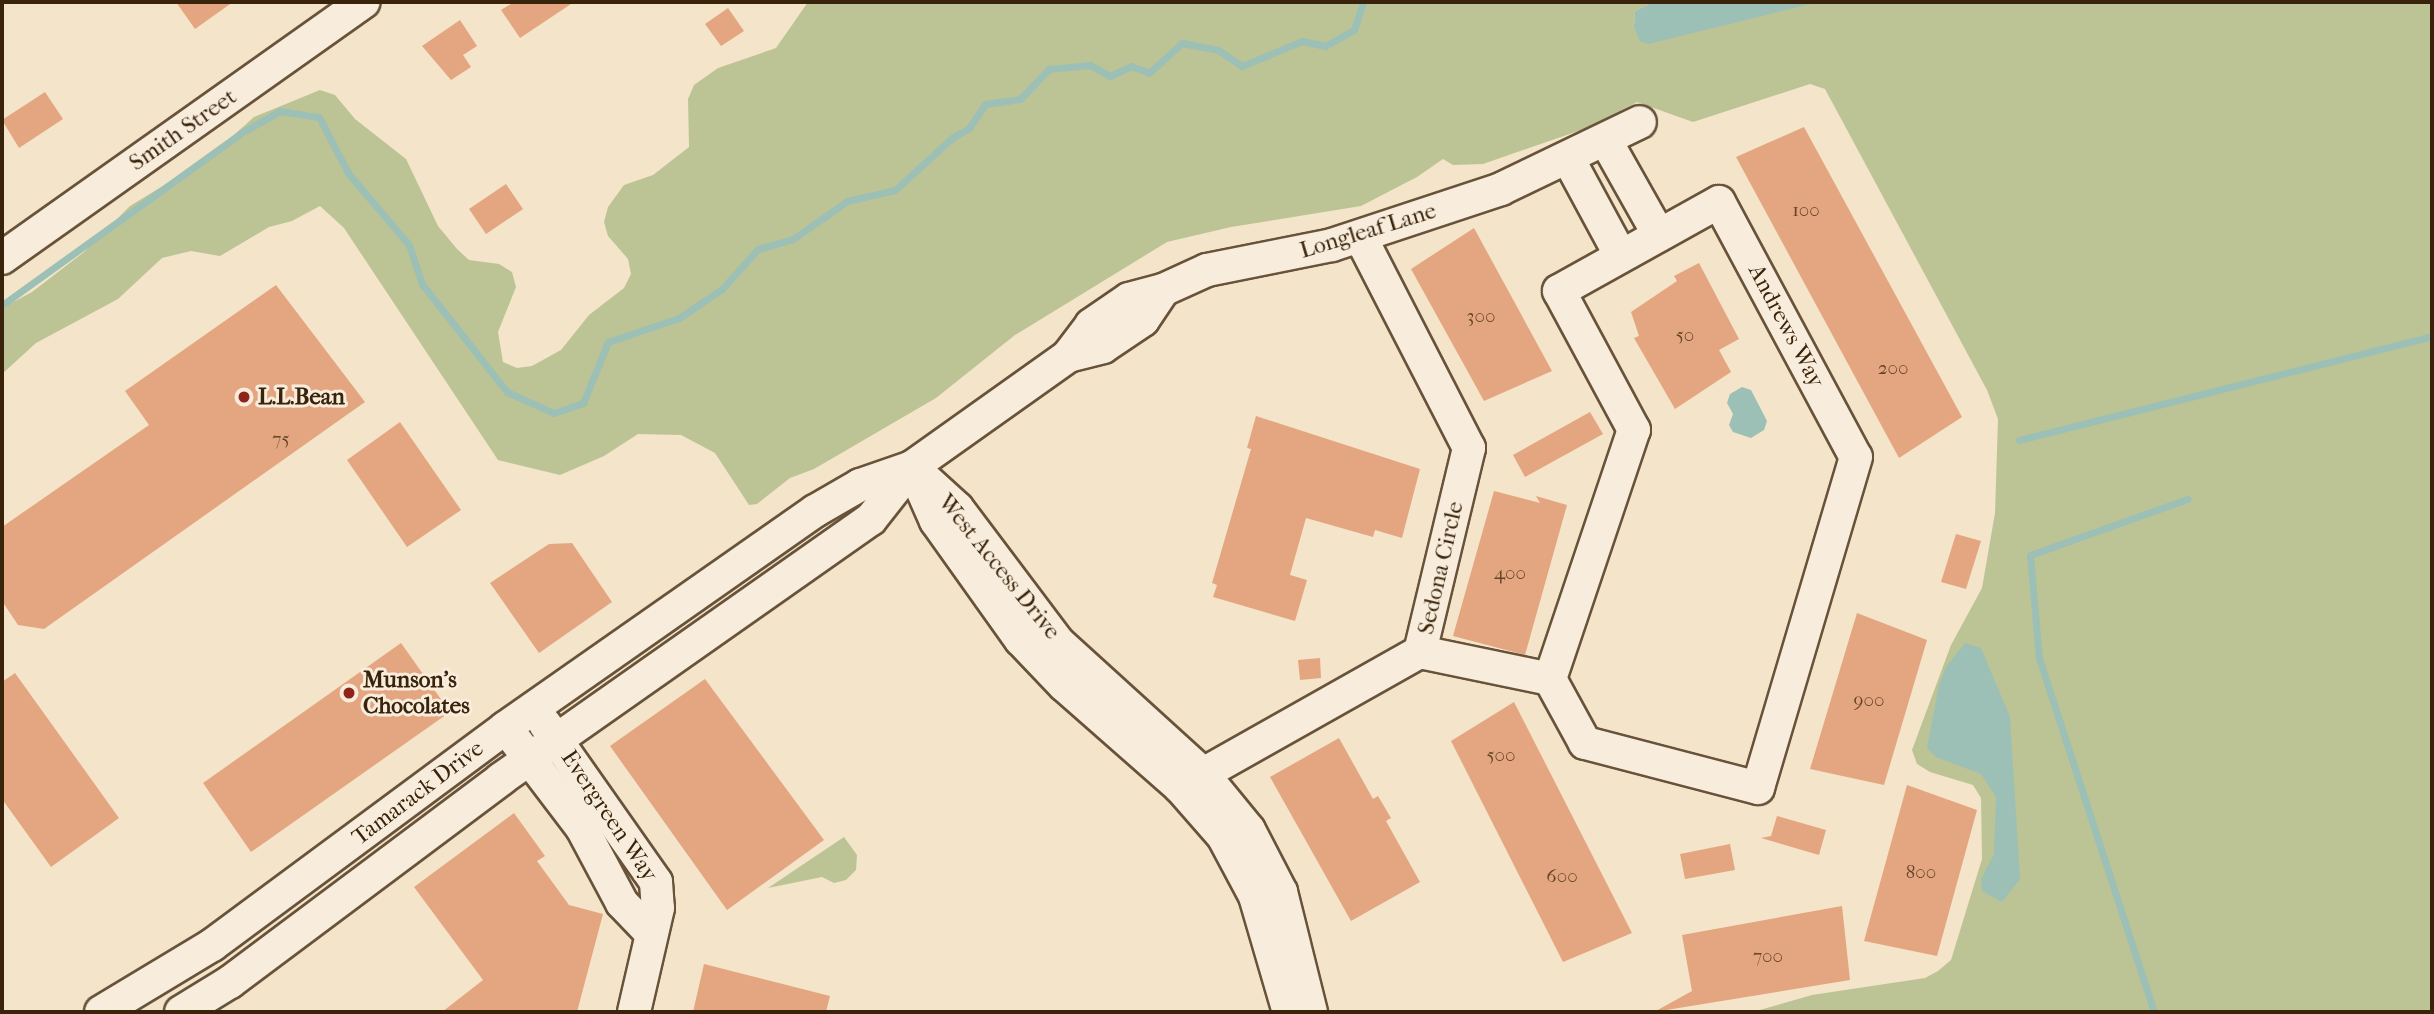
<!DOCTYPE html>
<style>
body{margin:0}
#map{position:relative;width:2434px;height:1014px;overflow:hidden;background:#f4e4c9;font-family:"IM FELL French Canon",serif}
div>[style]{position:absolute}
.green>*{inset:0;background:#bcc495}
.water>*{inset:0;background:#9cbfb6}
.stream>*{height:7px;margin:-3.5px;padding:0 3.5px;transform-origin:3.5px;border-radius:3.5px;background:#9cbfb6}
.building>*{inset:0;background:#e4a680}
.roads{filter:drop-shadow(2px 0 #68533a) drop-shadow(-2px 0 #68533a) drop-shadow(0 2px #68533a) drop-shadow(0 -2px #68533a)}
.minor>*{height:32px;margin:-16px;padding:0 16px;transform-origin:16px;border-radius:16px;background:#f8eddc}
.dots>*{width:19px;height:19px;translate:-50% -50%;box-sizing:border-box;border:4px solid #f8eddc;border-radius:50%}
span{translate:-50% -50%;white-space:nowrap;text-align:center;line-height:1.15;-webkit-text-stroke:6px #f8eddc;paint-order:stroke}
.number-label{font-size:19px;color:#644428}
.number-label span{-webkit-text-stroke-width:0}
.street-label{font-size:23px;color:#39230a}
.poi-label{font-size:23px;color:#39230a;font-weight:700}
.left{translate:0 -50%;text-align:left}
.frame{position:absolute;inset:0;border:4px solid #39230a;pointer-events:none}
</style>
<div id="map">
<div class="green">
<i style="clip-path:polygon(808px 2px,1653px 2px,1635px 11px,1634px 27px,1818px 2px,2432px 2px,2432px 1012px,1753px 1012px,1812px 995px,1925px 978px,1938px 971px,1951px 960px,1982px 859px,1981px 798px,1973px 785px,1930px 772px,1917px 764px,1912px 750px,1951px 645px,1982px 588px,1995px 513px,1998px 419px,1987px 390px,1825px 89px,1810px 84px,1693px 122px,1637px 102px,1584px 129px,1483px 164px,1453px 165px,1443px 159px,1417px 177px,1361px 206px,1231px 227px,1167px 242px,1015px 335px,936px 398px,814px 469px,790px 478px,757px 504px,749px 505px,715px 453px,681px 435px,638px 434px,604px 456px,560px 475px,498px 460px,344px 228px,320px 206px,292px 221px,269px 227px,220px 256px,191px 251px,162px 258px,118px 299px,36px 343px,2px 374px,2px 308px,32px 292px,84px 252px,130px 206px,207px 159px,254px 117px,320px 90px,335px 95px,355px 119px,406px 159px,438px 226px,457px 249px,469px 260px,499px 264px,512px 272px,516px 287px,498px 332px,503px 362px,517px 368px,532px 366px,561px 350px,589px 315px,624px 288px,631px 274px,628px 259px,608px 236px,604px 222px,608px 207px,624px 185px,653px 175px,689px 147px,688px 99px,694px 85px,718px 68px,776px 48px)"></i>
<i style="clip-path:polygon(844px 837px,857px 855px,856px 870px,846px 880px,834px 883px,822px 877px,768px 888px)"></i>
</div>
<div class="water">
<i style="clip-path:polygon(1653px 2px,1818px 2px,1648px 44px,1640px 41px,1634px 27px,1635px 11px)"></i>
<i style="clip-path:polygon(1742px 387px,1751px 390px,1767px 421px,1764px 430px,1751px 438px,1733px 432px,1729px 425px,1733px 414px,1727px 403px,1730px 394px)"></i>
<i style="clip-path:polygon(1965px 643px,1981px 648px,2010px 717px,2020px 879px,2002px 902px,1982px 891px,1981px 879px,1994px 854px,1996px 797px,1981px 774px,1936px 757px,1927px 748px,1939px 685px,1946px 667px)"></i>
</div>
<div class="stream">
<i style="left:2px;top:305px;width:294px;rotate:-35.7deg"></i>
<i style="left:241px;top:133px;width:45px;rotate:-29.4deg"></i>
<i style="left:280px;top:111px;width:39px;rotate:9deg"></i>
<i style="left:319px;top:117px;width:63px;rotate:62.6deg"></i>
<i style="left:348px;top:173px;width:94px;rotate:49.7deg"></i>
<i style="left:409px;top:245px;width:41px;rotate:71.6deg"></i>
<i style="left:422px;top:284px;width:137px;rotate:51.8deg"></i>
<i style="left:507px;top:392px;width:51px;rotate:24.1deg"></i>
<i style="left:554px;top:413px;width:31px;rotate:-19deg"></i>
<i style="left:583px;top:403px;width:66px;rotate:-67.7deg"></i>
<i style="left:608px;top:342px;width:75px;rotate:-18.7deg"></i>
<i style="left:679px;top:318px;width:52px;rotate:-34deg"></i>
<i style="left:722px;top:289px;width:54px;rotate:-48deg"></i>
<i style="left:758px;top:249px;width:36px;rotate:-16deg"></i>
<i style="left:793px;top:239px;width:66px;rotate:-35.1deg"></i>
<i style="left:847px;top:201px;width:49px;rotate:-12.9deg"></i>
<i style="left:895px;top:190px;width:77px;rotate:-42.4deg"></i>
<i style="left:952px;top:138px;width:20px;rotate:-30deg"></i>
<i style="left:969px;top:128px;width:29px;rotate:-56deg"></i>
<i style="left:985px;top:104px;width:35px;rotate:-8deg"></i>
<i style="left:1020px;top:99px;width:42px;rotate:-46deg"></i>
<i style="left:1049px;top:69px;width:41px;rotate:-5.6deg"></i>
<i style="left:1090px;top:65px;width:23px;rotate:29deg"></i>
<i style="left:1110px;top:76px;width:23px;rotate:-25deg"></i>
<i style="left:1131px;top:66px;width:19px;rotate:21deg"></i>
<i style="left:1149px;top:73px;width:45px;rotate:-42.3deg"></i>
<i style="left:1182px;top:43px;width:37px;rotate:11deg"></i>
<i style="left:1218px;top:50px;width:29px;rotate:34deg"></i>
<i style="left:1242px;top:66px;width:65px;rotate:-22.6deg"></i>
<i style="left:1302px;top:41px;width:24px;rotate:12deg"></i>
<i style="left:1325px;top:46px;width:33px;rotate:-29deg"></i>
<i style="left:1354px;top:30px;width:29px;rotate:-72deg"></i>
<i style="left:2019px;top:440px;width:426px;rotate:-14.1deg"></i>
<i style="left:2154px;top:1012px;width:372px;rotate:-108deg"></i>
<i style="left:2039px;top:658px;width:103px;rotate:-95deg"></i>
<i style="left:2030px;top:555px;width:167px;rotate:-19.6deg"></i>
</div>
<div class="building">
<i style="clip-path:polygon(176px 2px,233px 2px,195px 29px)"></i>
<i style="clip-path:polygon(514px 2px,574px 2px,520px 38px,501px 10px)"></i>
<i style="clip-path:polygon(728px 8px,744px 31px,721px 46px,705px 24px)"></i>
<i style="clip-path:polygon(460px 20px,477px 46px,463px 55px,471px 67px,451px 80px,422px 46px)"></i>
<i style="clip-path:polygon(45px 92px,63px 119px,19px 148px,2px 120px)"></i>
<i style="clip-path:polygon(1804px 127px,1962px 417px,1899px 458px,1736px 157px)"></i>
<i style="clip-path:polygon(506px 184px,523px 209px,486px 234px,469px 209px)"></i>
<i style="clip-path:polygon(1474px 228px,1552px 371px,1484px 401px,1411px 269px)"></i>
<i style="clip-path:polygon(1699px 263px,1739px 339px,1719px 350px,1731px 372px,1675px 409px,1634px 338px,1639px 336px,1631px 312px,1677px 281px,1674px 276px)"></i>
<i style="clip-path:polygon(276px 285px,365px 402px,44px 629px,18px 625px,2px 601px,2px 527px,149px 425px,125px 391px)"></i>
<i style="clip-path:polygon(1590px 412px,1603px 434px,1525px 477px,1513px 455px)"></i>
<i style="clip-path:polygon(1256px 416px,1420px 469px,1402px 538px,1375px 530px,1373px 537px,1306px 518px,1290px 575px,1307px 580px,1295px 621px,1213px 597px,1217px 585px,1212px 583px,1251px 449px,1247px 448px)"></i>
<i style="clip-path:polygon(400px 422px,461px 510px,407px 547px,347px 460px)"></i>
<i style="clip-path:polygon(1494px 491px,1540px 503px,1536px 496px,1567px 505px,1525px 655px,1453px 636px)"></i>
<i style="clip-path:polygon(1956px 534px,1981px 541px,1966px 589px,1941px 582px)"></i>
<i style="clip-path:polygon(572px 543px,612px 602px,539px 653px,490px 583px,549px 544px)"></i>
<i style="clip-path:polygon(1857px 613px,1927px 640px,1884px 785px,1810px 769px)"></i>
<i style="clip-path:polygon(401px 643px,450px 712px,251px 852px,203px 783px)"></i>
<i style="clip-path:polygon(1320px 658px,1321px 678px,1300px 680px,1298px 660px)"></i>
<i style="clip-path:polygon(15px 673px,119px 818px,51px 867px,2px 799px,2px 682px)"></i>
<i style="clip-path:polygon(705px 679px,824px 840px,727px 910px,610px 746px)"></i>
<i style="clip-path:polygon(1514px 702px,1632px 933px,1563px 962px,1451px 741px)"></i>
<i style="clip-path:polygon(1339px 738px,1373px 799px,1378px 796px,1391px 818px,1386px 821px,1420px 882px,1351px 921px,1270px 777px)"></i>
<i style="clip-path:polygon(1907px 785px,1977px 810px,1937px 956px,1864px 941px)"></i>
<i style="clip-path:polygon(514px 813px,545px 856px,537px 861px,569px 905px,603px 914px,577px 1012px,442px 1012px,483px 980px,414px 887px)"></i>
<i style="clip-path:polygon(1777px 816px,1826px 830px,1819px 855px,1761px 838px,1771px 836px)"></i>
<i style="clip-path:polygon(1730px 844px,1735px 870px,1685px 879px,1680px 854px)"></i>
<i style="clip-path:polygon(1842px 906px,1850px 980px,1654px 1012px,1692px 991px,1682px 935px)"></i>
<i style="clip-path:polygon(704px 964px,830px 996px,826px 1012px,693px 1012px)"></i>
</div>
<div class="roads">
<div class="minor">
<i style="left:1606px;top:141px;width:108px;rotate:60.6deg"></i>
<i style="left:1569px;top:160px;width:109px;rotate:61.6deg"></i>
<i style="left:1719px;top:202px;width:289px;rotate:61.8deg"></i>
<i style="left:1856px;top:457px;width:345px;rotate:106.5deg"></i>
<i style="left:1758px;top:788px;width:179px;rotate:-165.4deg"></i>
<i style="left:1585px;top:743px;width:73px;rotate:-118.7deg"></i>
<i style="left:1550px;top:679px;width:263px;rotate:-71.4deg"></i>
<i style="left:1634px;top:430px;width:158px;rotate:-118.3deg"></i>
<i style="left:1559px;top:291px;width:183px;rotate:-29.1deg"></i>
<i style="left:2px;top:258px;width:443px;rotate:-35.3deg"></i>
<i style="left:1068px;top:356px;width:36px;rotate:-14deg"></i>
<i style="left:1103px;top:347px;width:48px;rotate:-34deg"></i>
<i style="left:1143px;top:320px;width:36px;rotate:-56deg"></i>
<i style="left:912px;top:467px;width:61px;rotate:42.3deg"></i>
<i style="left:957px;top:508px;width:168px;rotate:53deg"></i>
<i style="left:1058px;top:642px;width:196px;rotate:42.3deg"></i>
<i style="left:1203px;top:774px;width:72px;rotate:50.6deg"></i>
<i style="left:1249px;top:830px;width:70px;rotate:62.7deg"></i>
<i style="left:1281px;top:892px;width:124px;rotate:76deg"></i>
<i style="left:917px;top:478px;width:47px;rotate:66.2deg"></i>
<i style="left:936px;top:521px;width:146px;rotate:54.5deg"></i>
<i style="left:1021px;top:640px;width:62px;rotate:46.3deg"></i>
<i style="left:1064px;top:685px;width:154px;rotate:41.3deg"></i>
<i style="left:1180px;top:787px;width:65px;rotate:48.7deg"></i>
<i style="left:1223px;top:836px;width:68px;rotate:61.9deg"></i>
<i style="left:1255px;top:896px;width:121px;rotate:73.7deg"></i>
<i style="left:1420px;top:652px;width:133px;rotate:11.7deg"></i>
<i style="left:545px;top:724px;width:193px;rotate:54.9deg"></i>
<i style="left:656px;top:882px;width:26px;rotate:86deg"></i>
<i style="left:658px;top:908px;width:107px;rotate:103deg"></i>
<i style="left:516px;top:741px;width:109px;rotate:52.8deg"></i>
<i style="left:582px;top:828px;width:85px;rotate:61.9deg"></i>
<i style="left:622px;top:903px;width:39px;rotate:46deg"></i>
<i style="left:1180px;top:787px;width:275px;rotate:-29.4deg"></i>
<i style="left:1420px;top:652px;width:210px;rotate:-76.5deg"></i>
<i style="left:1469px;top:448px;width:238px;rotate:-117.2deg"></i>
<i style="left:101px;top:1012px;width:130px;rotate:-31.1deg"></i>
<i style="left:212px;top:945px;width:365px;rotate:-36.5deg"></i>
<i style="left:505px;top:728px;width:378px;rotate:-35deg"></i>
<i style="left:815px;top:511px;width:52px;rotate:-30deg"></i>
<i style="left:860px;top:485px;width:55px;rotate:-19.1deg"></i>
<i style="left:181px;top:1012px;width:57px;rotate:-31.5deg"></i>
<i style="left:230px;top:982px;width:339px;rotate:-36.8deg"></i>
<i style="left:501px;top:779px;width:452px;rotate:-35.1deg"></i>
<i style="left:871px;top:519px;width:66px;rotate:-51.7deg"></i>
<i style="left:912px;top:467px;width:191px;rotate:-35.4deg"></i>
<i style="left:1068px;top:356px;width:39px;rotate:-53deg"></i>
<i style="left:1091px;top:325px;width:46px;rotate:-34.4deg"></i>
<i style="left:1129px;top:299px;width:35px;rotate:-15deg"></i>
<i style="left:1163px;top:290px;width:48px;rotate:-24.4deg"></i>
<i style="left:1207px;top:270px;width:127px;rotate:-11.3deg"></i>
<i style="left:1332px;top:245px;width:178px;rotate:-18.3deg"></i>
<i style="left:1501px;top:189px;width:154px;rotate:-25.7deg"></i>
</div>
</div>
<div class="dots">
<i style="left:244px;top:397px;background:#8f2418"></i>
<i style="left:349px;top:693px;background:#8f2418"></i>
</div>
<div class="number-label">
<span style="left:1806px;top:211px">100</span>
<span style="left:1481px;top:317px">300</span>
<span style="left:1685px;top:336px">50</span>
<span style="left:1893px;top:369px">200</span>
<span style="left:281px;top:440px">75</span>
<span style="left:1510px;top:574px">400</span>
<span style="left:1869px;top:701px">900</span>
<span style="left:1501px;top:756px">500</span>
<span style="left:1921px;top:873px">800</span>
<span style="left:1562px;top:877px">600</span>
<span style="left:1768px;top:957px">700</span>
</div>
<div class="street-label">
<span style="left:183px;top:130px;rotate:-35deg">Smith Street</span>
<span style="left:1368px;top:231px;rotate:-17deg">Longleaf Lane</span>
<span style="left:1786px;top:326px;rotate:62deg">Andrews Way</span>
<span style="left:999px;top:567px;rotate:51deg">West Access Drive</span>
<span style="left:1441px;top:568px;rotate:-77deg">Sedona Circle</span>
<span style="left:418px;top:793px;rotate:-37deg">Tamarack Drive</span>
<span style="left:609px;top:816px;rotate:56deg">Evergreen Way</span>
</div>
<div class="poi-label">
<span class="left" style="left:258px;top:397px">L.L.Bean</span>
<span class="left" style="left:363px;top:693px">Munson's<br>Chocolates</span>
</div>
<div class="frame"></div>
</div>
